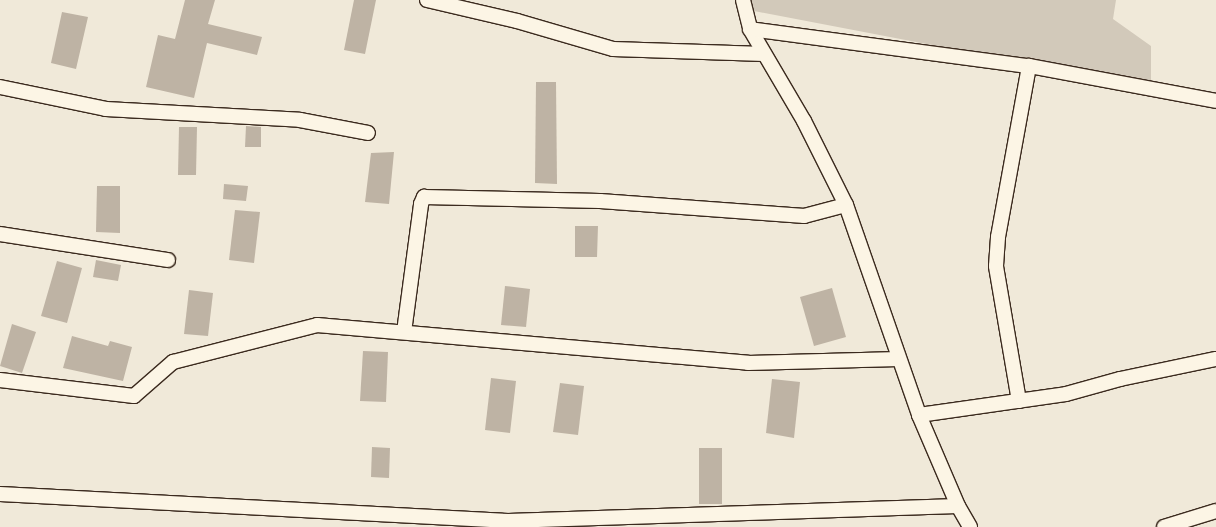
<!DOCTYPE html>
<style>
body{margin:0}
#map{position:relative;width:1216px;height:527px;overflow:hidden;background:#f0e9d9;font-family:Dekko,sans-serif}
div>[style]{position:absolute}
.green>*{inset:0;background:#d2c9ba}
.building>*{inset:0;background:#beb3a4}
.roads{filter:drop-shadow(1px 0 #3b2a1e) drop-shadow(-1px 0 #3b2a1e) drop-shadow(0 1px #3b2a1e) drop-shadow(0 -1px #3b2a1e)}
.minor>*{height:14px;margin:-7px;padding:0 7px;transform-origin:7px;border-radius:7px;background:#fcf5e5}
span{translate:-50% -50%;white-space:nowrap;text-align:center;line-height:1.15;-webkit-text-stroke:4.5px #fcf5e5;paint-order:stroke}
</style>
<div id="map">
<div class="green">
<i style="clip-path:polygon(751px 0,1116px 0,1113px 19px,1151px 46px,1151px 87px,754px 11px)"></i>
</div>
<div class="building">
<i style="clip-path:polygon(185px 0,215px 0,208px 24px,262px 37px,257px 55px,207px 43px,194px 98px,146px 87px,158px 35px,175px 39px)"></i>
<i style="clip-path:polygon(354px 0,376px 0,365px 54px,344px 50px)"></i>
<i style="clip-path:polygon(62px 12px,88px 17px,76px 69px,51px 63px)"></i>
<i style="clip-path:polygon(536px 82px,556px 82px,557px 184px,535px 183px)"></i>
<i style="clip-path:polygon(246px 126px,261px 127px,261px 147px,245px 147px)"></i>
<i style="clip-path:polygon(179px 127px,197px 127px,196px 175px,178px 175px)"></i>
<i style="clip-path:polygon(394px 152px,389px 204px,365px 202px,371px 153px)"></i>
<i style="clip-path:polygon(224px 184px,248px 186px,246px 201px,223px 199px)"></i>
<i style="clip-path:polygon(97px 186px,120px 186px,120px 233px,96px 232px)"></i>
<i style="clip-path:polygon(235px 210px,260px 212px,254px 263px,229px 260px)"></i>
<i style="clip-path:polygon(575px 226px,598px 226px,597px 257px,575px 257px)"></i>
<i style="clip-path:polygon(96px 260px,121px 265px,118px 281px,93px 277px)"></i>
<i style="clip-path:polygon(57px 261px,82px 268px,67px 323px,41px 316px)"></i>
<i style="clip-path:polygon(505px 286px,530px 289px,526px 327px,501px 325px)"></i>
<i style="clip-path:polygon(832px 288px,846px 337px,814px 346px,800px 297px)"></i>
<i style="clip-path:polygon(189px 290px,213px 293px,208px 336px,184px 334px)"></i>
<i style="clip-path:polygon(12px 324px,36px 332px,22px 373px,0 366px)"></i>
<i style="clip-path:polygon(72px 336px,108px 346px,110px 341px,132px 347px,123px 381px,63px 368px)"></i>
<i style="clip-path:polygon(363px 351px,388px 352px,386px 402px,360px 401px)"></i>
<i style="clip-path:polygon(491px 378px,516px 381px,510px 433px,485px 430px)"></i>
<i style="clip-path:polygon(772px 379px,800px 382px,794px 438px,766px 433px)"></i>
<i style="clip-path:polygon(560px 383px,584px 386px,578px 435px,553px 432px)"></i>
<i style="clip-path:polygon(372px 447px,390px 448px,389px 478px,371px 477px)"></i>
<i style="clip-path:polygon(699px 448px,722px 448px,722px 504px,699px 504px)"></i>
</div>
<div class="roads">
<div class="minor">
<i style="left:427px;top:0;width:92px;rotate:13.1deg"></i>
<i style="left:517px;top:21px;width:100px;rotate:16.3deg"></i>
<i style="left:613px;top:49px;width:151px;rotate:1.9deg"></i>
<i style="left:743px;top:0;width:30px;rotate:76deg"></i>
<i style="left:750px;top:29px;width:107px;rotate:59.6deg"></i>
<i style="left:804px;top:121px;width:94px;rotate:63.4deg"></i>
<i style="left:846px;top:205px;width:222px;rotate:70.8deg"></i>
<i style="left:919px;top:415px;width:99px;rotate:66.8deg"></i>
<i style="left:958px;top:506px;width:24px;rotate:60deg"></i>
<i style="left:750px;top:29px;width:281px;rotate:7.6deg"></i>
<i style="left:1029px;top:66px;width:190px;rotate:10.6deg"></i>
<i style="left:0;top:87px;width:108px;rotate:11.7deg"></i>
<i style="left:106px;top:109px;width:194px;rotate:3.2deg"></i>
<i style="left:300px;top:120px;width:69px;rotate:10.8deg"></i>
<i style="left:0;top:234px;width:170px;rotate:8.8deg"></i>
<i style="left:404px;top:332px;width:129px;rotate:-82.4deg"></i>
<i style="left:421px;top:204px;width:8px;rotate:-67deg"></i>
<i style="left:424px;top:197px;width:176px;rotate:1.3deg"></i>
<i style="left:600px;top:201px;width:205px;rotate:4.2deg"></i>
<i style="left:804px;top:216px;width:43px;rotate:-14.7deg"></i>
<i style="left:0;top:380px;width:135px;rotate:6.8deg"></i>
<i style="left:134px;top:396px;width:52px;rotate:-41.1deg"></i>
<i style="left:173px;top:362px;width:149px;rotate:-14.4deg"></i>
<i style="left:317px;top:325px;width:433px;rotate:5deg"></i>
<i style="left:748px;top:363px;width:151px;rotate:-1.5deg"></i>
<i style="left:1019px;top:401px;width:137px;rotate:-99.7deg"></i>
<i style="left:996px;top:266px;width:29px;rotate:-86deg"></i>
<i style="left:998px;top:237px;width:174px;rotate:-79.7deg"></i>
<i style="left:919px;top:415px;width:148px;rotate:-8.1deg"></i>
<i style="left:1066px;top:394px;width:56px;rotate:-15.5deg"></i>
<i style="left:1120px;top:379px;width:98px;rotate:-11.8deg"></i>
<i style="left:0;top:494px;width:509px;rotate:3.04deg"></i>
<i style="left:508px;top:521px;width:450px;rotate:-1.9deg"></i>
<i style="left:1164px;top:527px;width:54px;rotate:-17.1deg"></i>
</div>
</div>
</div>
